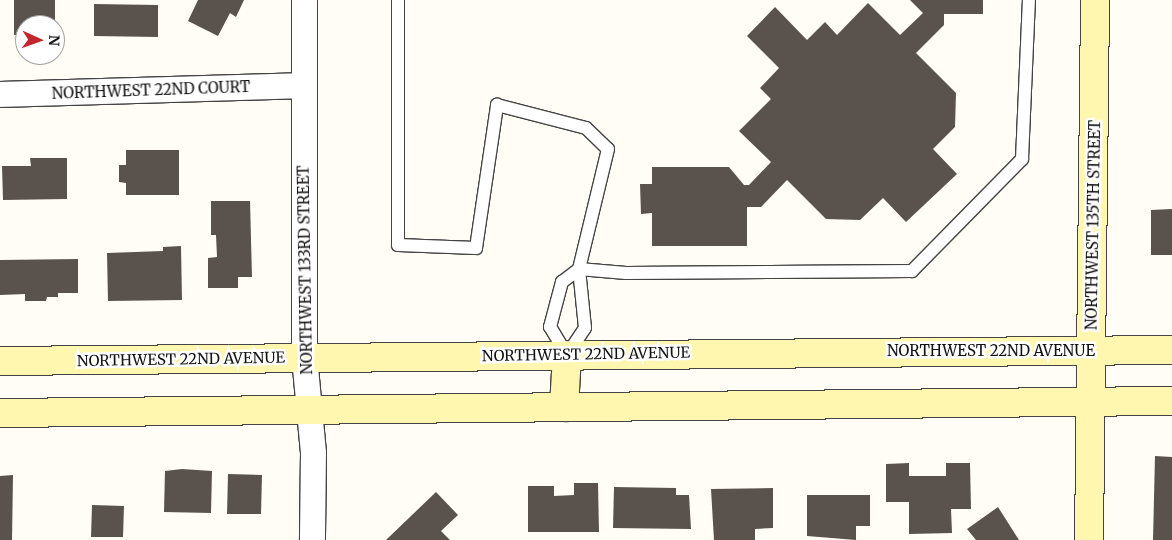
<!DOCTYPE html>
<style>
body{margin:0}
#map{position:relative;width:1172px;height:540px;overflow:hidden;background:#fffdf5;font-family:Merriweather,serif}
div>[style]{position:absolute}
.building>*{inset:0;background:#5a524d}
.roads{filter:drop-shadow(1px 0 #444) drop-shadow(-1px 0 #444) drop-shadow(0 1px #444) drop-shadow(0 -1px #444)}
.lane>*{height:12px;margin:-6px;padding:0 6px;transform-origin:6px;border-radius:6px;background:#fff}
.street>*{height:25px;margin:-12.5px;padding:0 12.5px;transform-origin:12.5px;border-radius:12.5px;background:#fff}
.secondary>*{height:28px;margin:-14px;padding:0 14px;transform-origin:14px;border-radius:14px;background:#fff6b0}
span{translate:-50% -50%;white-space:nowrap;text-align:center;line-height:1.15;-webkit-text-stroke:5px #fff;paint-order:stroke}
.street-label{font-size:15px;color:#111}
.north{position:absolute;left:15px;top:15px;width:50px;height:50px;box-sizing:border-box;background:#fff;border:1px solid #a0a0a0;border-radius:50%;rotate:92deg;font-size:14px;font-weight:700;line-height:20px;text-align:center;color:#111}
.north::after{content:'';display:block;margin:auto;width:18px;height:22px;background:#c4262e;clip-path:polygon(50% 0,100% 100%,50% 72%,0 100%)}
</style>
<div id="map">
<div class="building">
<i style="clip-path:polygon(14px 0,55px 0,55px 25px,25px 25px,25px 35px,14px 35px)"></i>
<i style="clip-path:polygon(198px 0,244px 0,236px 17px,230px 13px,218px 36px,188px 21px)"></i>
<i style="clip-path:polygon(910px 0,983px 0,983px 14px,944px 14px,944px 25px,916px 53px,956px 93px,955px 127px,933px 149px,957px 174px,906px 222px,883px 198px,860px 220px,826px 219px,787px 180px,761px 207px,747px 207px,747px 246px,652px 246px,652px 213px,641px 214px,640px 184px,652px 184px,652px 167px,729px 167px,744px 185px,749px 185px,771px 162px,739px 131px,771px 99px,760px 88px,779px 68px,747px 36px,775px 7px,807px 40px,825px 22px,837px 35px,868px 3px,900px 35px,923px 13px)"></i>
<i style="clip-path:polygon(94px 4px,158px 5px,158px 37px,94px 36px)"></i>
<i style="clip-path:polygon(126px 150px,179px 150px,179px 195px,126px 195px,126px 183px,119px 182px,119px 165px,126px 165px)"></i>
<i style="clip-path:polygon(30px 158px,67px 158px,67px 199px,3px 200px,2px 166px,31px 166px)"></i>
<i style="clip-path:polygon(211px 201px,250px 201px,252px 277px,238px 277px,238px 288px,208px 288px,208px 258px,217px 257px,216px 235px,211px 235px)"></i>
<i style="clip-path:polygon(1172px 209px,1172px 255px,1151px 255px,1151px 210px)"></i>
<i style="clip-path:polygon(181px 246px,182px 300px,108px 301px,107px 253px,163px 251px,163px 247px)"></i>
<i style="clip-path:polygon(78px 259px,78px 293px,58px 293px,58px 297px,47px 297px,46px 301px,25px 301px,25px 294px,0 295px,0 260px)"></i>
<i style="clip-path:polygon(1155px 456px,1172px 457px,1172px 540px,1153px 540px)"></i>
<i style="clip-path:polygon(909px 463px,909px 476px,946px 476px,946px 463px,970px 463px,971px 509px,951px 509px,952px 533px,909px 534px,909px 502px,886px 502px,886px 464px)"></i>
<i style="clip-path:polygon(182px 469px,212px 471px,211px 513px,164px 512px,165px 471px)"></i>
<i style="clip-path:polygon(228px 474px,262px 475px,261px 514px,227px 514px)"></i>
<i style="clip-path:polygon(13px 475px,12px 540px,0 540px,0 476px)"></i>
<i style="clip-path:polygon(574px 483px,598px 483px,599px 532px,528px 532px,528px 486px,554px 486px,554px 496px,574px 495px)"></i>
<i style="clip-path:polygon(614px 487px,676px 488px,676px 495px,689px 495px,691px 529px,613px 528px)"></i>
<i style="clip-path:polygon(773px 488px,773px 528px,755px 529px,755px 540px,714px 540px,711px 489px)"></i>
<i style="clip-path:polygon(436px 492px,458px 515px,441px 531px,450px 540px,386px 540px)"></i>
<i style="clip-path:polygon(807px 495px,870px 495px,870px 526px,856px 526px,856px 540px,807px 536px)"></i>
<i style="clip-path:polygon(92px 505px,124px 506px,123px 537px,91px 537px)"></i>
<i style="clip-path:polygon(998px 507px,1019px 540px,976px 540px,967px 529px)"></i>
</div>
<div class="roads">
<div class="lane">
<i style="left:398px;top:0;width:245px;rotate:90deg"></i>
<i style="left:398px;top:245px;width:78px;rotate:2.2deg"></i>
<i style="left:476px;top:248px;width:145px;rotate:-81.6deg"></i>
<i style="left:497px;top:105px;width:92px;rotate:14.5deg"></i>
<i style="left:586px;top:128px;width:30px;rotate:44deg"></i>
<i style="left:608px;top:149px;width:123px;rotate:103.6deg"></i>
<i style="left:579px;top:269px;width:47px;rotate:4.9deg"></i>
<i style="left:626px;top:273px;width:286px;rotate:-0.4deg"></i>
<i style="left:912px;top:271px;width:157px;rotate:-45.5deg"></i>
<i style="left:1022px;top:159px;width:159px;rotate:-87.5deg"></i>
<i style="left:579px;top:269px;width:59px;rotate:84.2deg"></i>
<i style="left:585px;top:328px;width:32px;rotate:124deg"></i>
<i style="left:567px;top:355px;width:33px;rotate:-121deg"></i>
<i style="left:550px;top:327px;width:47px;rotate:-75.1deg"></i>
<i style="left:562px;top:282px;width:21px;rotate:-37deg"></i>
</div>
<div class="street">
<i style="left:304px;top:0;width:357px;rotate:90deg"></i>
<i style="left:304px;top:357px;width:96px;rotate:84.6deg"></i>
<i style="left:313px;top:453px;width:87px;rotate:90.7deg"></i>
<i style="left:0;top:94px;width:303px;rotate:-1.7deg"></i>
</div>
<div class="secondary">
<i style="left:0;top:361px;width:1172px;rotate:-0.54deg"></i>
<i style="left:564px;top:407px;width:52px;rotate:-86.7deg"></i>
<i style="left:0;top:413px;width:1172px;rotate:-0.59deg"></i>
<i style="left:1089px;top:540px;width:540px;rotate:-89.36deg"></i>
</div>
</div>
<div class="street-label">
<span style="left:151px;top:90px;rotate:-2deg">NORTHWEST 22ND COURT</span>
<span style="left:1093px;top:225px;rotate:-89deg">NORTHWEST 135TH STREET</span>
<span style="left:305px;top:270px;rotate:-91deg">NORTHWEST 133RD STREET</span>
<span style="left:991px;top:351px">NORTHWEST 22ND AVENUE</span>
<span style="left:586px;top:354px;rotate:-1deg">NORTHWEST 22ND AVENUE</span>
<span style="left:181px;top:359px;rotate:-1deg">NORTHWEST 22ND AVENUE</span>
</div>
<div class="north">N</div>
</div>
